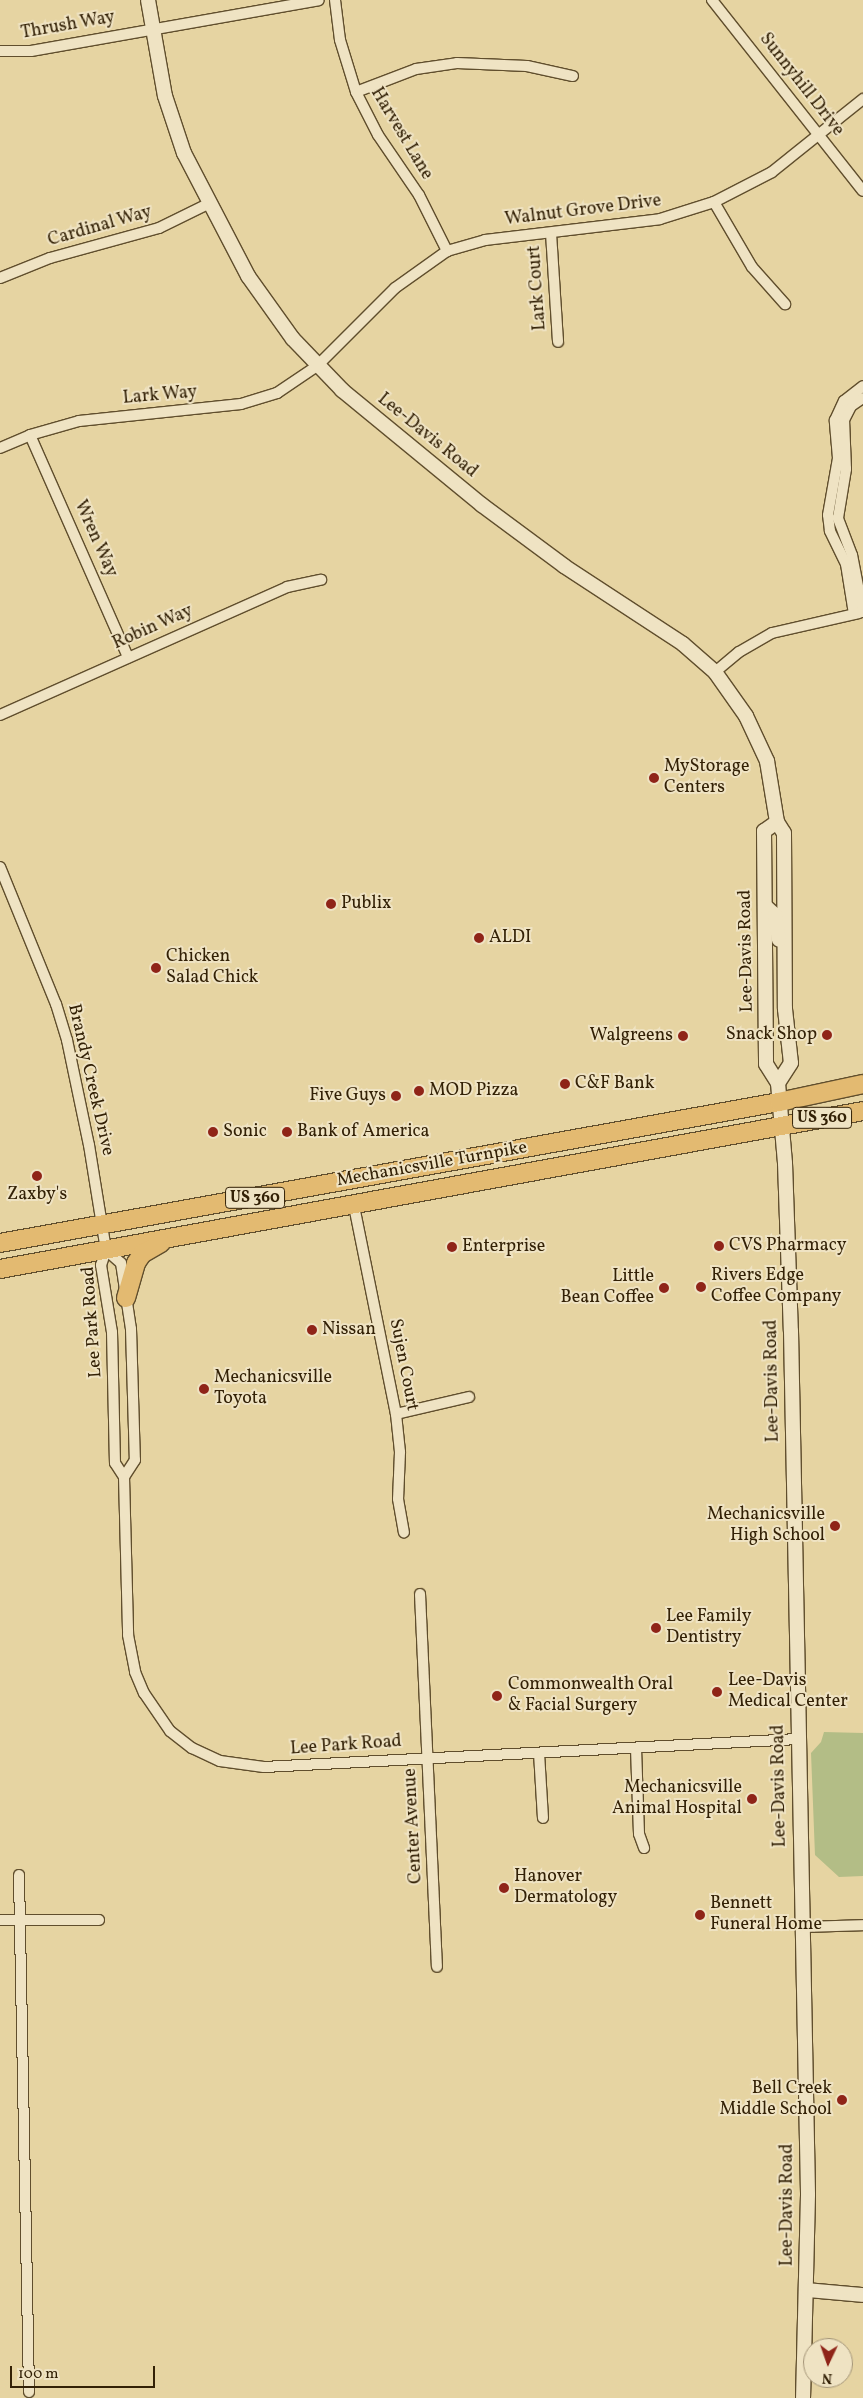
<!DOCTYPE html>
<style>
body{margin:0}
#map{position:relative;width:863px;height:2398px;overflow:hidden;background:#e6d4a2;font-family:Vollkorn,serif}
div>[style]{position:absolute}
.green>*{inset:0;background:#b3bd86}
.roads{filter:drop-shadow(1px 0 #604e2d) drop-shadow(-1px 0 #604e2d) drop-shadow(0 1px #604e2d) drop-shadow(0 -1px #604e2d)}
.street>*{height:10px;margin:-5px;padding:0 5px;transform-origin:5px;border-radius:5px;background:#efe3c3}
.secondary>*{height:14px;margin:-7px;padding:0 7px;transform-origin:7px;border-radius:7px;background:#efe3c3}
.highway>*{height:18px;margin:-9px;padding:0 9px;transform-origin:9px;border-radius:9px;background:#e3ba71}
.dots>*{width:14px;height:14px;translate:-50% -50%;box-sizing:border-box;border:2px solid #efe3c3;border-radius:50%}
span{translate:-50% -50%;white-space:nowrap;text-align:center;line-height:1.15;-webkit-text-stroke:4px #efe3c3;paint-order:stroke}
.shield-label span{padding:1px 4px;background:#efe3c3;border:1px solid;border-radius:4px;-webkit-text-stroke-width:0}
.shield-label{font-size:16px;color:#332106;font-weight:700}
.street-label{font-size:18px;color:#332106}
.poi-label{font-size:18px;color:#332106}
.left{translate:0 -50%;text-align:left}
.right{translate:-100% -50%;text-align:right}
.north{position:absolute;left:803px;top:2338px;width:50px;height:50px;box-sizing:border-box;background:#efe3c3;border:1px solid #a49577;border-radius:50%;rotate:183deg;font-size:14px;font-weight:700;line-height:20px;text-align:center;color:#332106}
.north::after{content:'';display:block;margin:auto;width:18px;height:22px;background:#8f2418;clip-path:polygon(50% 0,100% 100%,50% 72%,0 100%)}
.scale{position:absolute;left:10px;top:2366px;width:145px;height:22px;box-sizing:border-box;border:2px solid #332106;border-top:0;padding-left:6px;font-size:15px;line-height:18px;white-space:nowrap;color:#332106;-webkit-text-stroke:4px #efe3c3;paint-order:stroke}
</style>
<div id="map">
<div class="green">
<i style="clip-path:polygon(824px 1732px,863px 1733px,863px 1876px,839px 1877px,815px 1855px,811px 1753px,821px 1742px)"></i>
</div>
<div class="roads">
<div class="street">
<i style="left:335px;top:0;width:40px;rotate:82.9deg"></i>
<i style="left:340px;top:40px;width:54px;rotate:72.9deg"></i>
<i style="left:356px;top:92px;width:48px;rotate:62.9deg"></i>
<i style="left:378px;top:135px;width:73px;rotate:55.7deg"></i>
<i style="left:419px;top:195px;width:63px;rotate:63.4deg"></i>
<i style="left:712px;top:0;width:243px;rotate:51.7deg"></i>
<i style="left:0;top:51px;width:31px"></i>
<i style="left:31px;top:51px;width:292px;rotate:-10deg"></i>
<i style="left:356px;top:92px;width:64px;rotate:-21deg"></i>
<i style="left:416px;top:69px;width:41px;rotate:-8.3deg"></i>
<i style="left:457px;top:63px;width:70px;rotate:2.5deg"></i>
<i style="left:527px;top:66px;width:47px;rotate:12.3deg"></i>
<i style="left:714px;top:202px;width:75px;rotate:59.7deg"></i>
<i style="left:752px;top:267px;width:50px;rotate:48.3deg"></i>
<i style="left:551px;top:233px;width:109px;rotate:86.3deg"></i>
<i style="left:0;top:278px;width:54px;rotate:-21.8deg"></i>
<i style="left:50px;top:258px;width:113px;rotate:-15.4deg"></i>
<i style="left:159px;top:228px;width:55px;rotate:-26.1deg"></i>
<i style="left:30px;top:435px;width:243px;rotate:66.2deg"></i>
<i style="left:0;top:448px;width:33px;rotate:-23deg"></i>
<i style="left:30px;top:435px;width:51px;rotate:-15.9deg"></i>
<i style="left:79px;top:421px;width:163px;rotate:-6deg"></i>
<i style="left:241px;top:404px;width:38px;rotate:-17deg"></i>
<i style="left:277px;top:393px;width:48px;rotate:-34deg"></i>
<i style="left:317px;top:366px;width:110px;rotate:-45deg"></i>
<i style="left:395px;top:288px;width:64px;rotate:-35.4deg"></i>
<i style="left:447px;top:251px;width:40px;rotate:-16deg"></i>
<i style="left:485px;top:240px;width:176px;rotate:-6.8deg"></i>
<i style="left:660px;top:219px;width:57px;rotate:-17.5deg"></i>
<i style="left:714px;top:202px;width:65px;rotate:-27.3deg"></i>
<i style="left:772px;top:172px;width:117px;rotate:-38.7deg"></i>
<i style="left:863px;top:612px;width:58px;rotate:-100.9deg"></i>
<i style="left:852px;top:555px;width:40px;rotate:-111deg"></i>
<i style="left:838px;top:518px;width:50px;rotate:-80.7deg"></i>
<i style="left:846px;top:469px;width:49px;rotate:-92.3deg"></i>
<i style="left:844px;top:420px;width:16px;rotate:-63deg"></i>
<i style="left:851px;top:406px;width:14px;rotate:-34deg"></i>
<i style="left:854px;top:614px;width:51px;rotate:-99.1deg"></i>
<i style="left:846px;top:564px;width:37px;rotate:-116deg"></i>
<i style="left:830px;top:531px;width:16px;rotate:-97deg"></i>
<i style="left:828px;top:515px;width:58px;rotate:-80deg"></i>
<i style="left:838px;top:458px;width:38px;rotate:-95deg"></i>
<i style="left:835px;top:420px;width:21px;rotate:-65deg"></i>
<i style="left:844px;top:401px;width:24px;rotate:-38deg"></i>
<i style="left:715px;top:672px;width:31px;rotate:-40deg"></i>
<i style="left:739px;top:652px;width:38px;rotate:-30deg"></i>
<i style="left:772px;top:633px;width:89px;rotate:-12.9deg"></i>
<i style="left:0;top:715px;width:314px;rotate:-24deg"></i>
<i style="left:287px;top:587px;width:35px;rotate:-12deg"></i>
<i style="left:0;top:867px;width:148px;rotate:67.8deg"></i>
<i style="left:56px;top:1004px;width:38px;rotate:73deg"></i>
<i style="left:67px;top:1040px;width:107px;rotate:78.2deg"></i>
<i style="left:89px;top:1145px;width:106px;rotate:80.8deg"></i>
<i style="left:106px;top:1250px;width:16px;rotate:108deg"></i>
<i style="left:101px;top:1265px;width:68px;rotate:80.7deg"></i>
<i style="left:112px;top:1332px;width:131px;rotate:88.7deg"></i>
<i style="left:115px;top:1463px;width:17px;rotate:57deg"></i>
<i style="left:124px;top:1477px;width:158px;rotate:88.5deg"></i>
<i style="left:128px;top:1635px;width:38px;rotate:79deg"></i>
<i style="left:135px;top:1672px;width:23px;rotate:67deg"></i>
<i style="left:144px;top:1693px;width:46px;rotate:55.6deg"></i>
<i style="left:170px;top:1731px;width:28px;rotate:38deg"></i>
<i style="left:192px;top:1748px;width:31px;rotate:25deg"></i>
<i style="left:220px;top:1761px;width:44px;rotate:7.8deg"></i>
<i style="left:264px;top:1767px;width:535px;rotate:-3deg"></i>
<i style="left:354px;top:1206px;width:212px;rotate:78.6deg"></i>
<i style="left:396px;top:1414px;width:38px;rotate:84deg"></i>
<i style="left:400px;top:1452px;width:47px;rotate:92.4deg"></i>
<i style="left:398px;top:1499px;width:34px;rotate:80deg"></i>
<i style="left:106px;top:1250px;width:20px;rotate:41deg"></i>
<i style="left:121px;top:1263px;width:67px;rotate:81.4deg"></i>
<i style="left:131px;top:1329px;width:131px;rotate:88.3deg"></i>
<i style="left:135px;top:1460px;width:20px;rotate:123deg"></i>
<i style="left:396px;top:1414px;width:75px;rotate:-13.1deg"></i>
<i style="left:420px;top:1594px;width:373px;rotate:87.4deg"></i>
<i style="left:636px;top:1748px;width:86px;rotate:88deg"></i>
<i style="left:639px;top:1834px;width:15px;rotate:70deg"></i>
<i style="left:539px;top:1753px;width:65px;rotate:86.5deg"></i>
<i style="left:19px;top:1875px;width:517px;rotate:88.89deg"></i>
<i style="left:0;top:1920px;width:99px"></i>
<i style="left:801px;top:1927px;width:62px;rotate:-1.8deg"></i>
</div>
<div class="secondary">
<i style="left:148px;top:0;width:97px;rotate:80deg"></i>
<i style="left:165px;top:96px;width:60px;rotate:71.6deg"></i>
<i style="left:184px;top:153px;width:139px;rotate:62.5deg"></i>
<i style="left:248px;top:276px;width:77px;rotate:54.5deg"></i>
<i style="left:293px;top:339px;width:71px;rotate:46.1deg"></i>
<i style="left:342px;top:390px;width:181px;rotate:39.4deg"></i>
<i style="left:482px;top:505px;width:102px;rotate:36.6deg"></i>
<i style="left:564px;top:566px;width:142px;rotate:33.2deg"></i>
<i style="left:683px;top:644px;width:43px;rotate:41.2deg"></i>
<i style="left:715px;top:672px;width:54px;rotate:54.8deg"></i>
<i style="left:746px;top:716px;width:50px;rotate:65deg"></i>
<i style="left:767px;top:761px;width:62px;rotate:80.7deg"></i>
<i style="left:777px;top:822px;width:13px;rotate:58deg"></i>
<i style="left:784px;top:833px;width:176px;rotate:89.7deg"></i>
<i style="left:785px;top:1009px;width:54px;rotate:83.7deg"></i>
<i style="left:791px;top:1063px;width:24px;rotate:123deg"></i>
<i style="left:777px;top:822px;width:16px;rotate:145deg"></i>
<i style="left:764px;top:831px;width:233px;rotate:89.5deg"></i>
<i style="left:766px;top:1064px;width:22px;rotate:58deg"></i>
<i style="left:778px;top:1083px;width:80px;rotate:85deg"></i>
<i style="left:785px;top:1163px;width:168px;rotate:88deg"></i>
<i style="left:791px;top:1331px;width:864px;rotate:88.87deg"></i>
<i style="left:808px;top:2195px;width:203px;rotate:91.4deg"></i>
<i style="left:765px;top:906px;width:13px;rotate:42deg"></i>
<i style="left:775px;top:915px;width:25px;rotate:81deg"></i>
<i style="left:807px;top:2290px;width:56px;rotate:5.1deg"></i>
</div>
<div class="highway">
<i style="left:0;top:1243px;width:792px;rotate:-10.26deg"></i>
<i style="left:779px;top:1102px;width:86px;rotate:-12.1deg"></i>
<i style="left:0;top:1269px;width:877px;rotate:-10.37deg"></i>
<i style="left:126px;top:1298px;width:36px;rotate:-74deg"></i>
<i style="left:136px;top:1263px;width:11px;rotate:-56deg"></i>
<i style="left:142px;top:1254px;width:22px;rotate:-30deg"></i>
</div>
</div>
<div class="dots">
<i style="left:654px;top:778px;background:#8f2418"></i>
<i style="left:331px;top:904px;background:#8f2418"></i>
<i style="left:479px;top:938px;background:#8f2418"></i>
<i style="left:156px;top:968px;background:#8f2418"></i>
<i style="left:827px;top:1035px;background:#8f2418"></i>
<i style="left:683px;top:1036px;background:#8f2418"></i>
<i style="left:565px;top:1084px;background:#8f2418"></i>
<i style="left:419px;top:1091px;background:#8f2418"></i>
<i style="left:396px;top:1096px;background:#8f2418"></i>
<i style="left:213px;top:1132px;background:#8f2418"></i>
<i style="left:287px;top:1132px;background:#8f2418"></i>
<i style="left:37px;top:1176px;background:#8f2418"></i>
<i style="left:719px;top:1246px;background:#8f2418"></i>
<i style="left:452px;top:1247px;background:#8f2418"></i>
<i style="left:701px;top:1287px;background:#8f2418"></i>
<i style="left:664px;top:1288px;background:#8f2418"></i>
<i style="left:312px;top:1330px;background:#8f2418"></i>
<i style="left:204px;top:1389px;background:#8f2418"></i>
<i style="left:835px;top:1526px;background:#8f2418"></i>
<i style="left:656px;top:1628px;background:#8f2418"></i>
<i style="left:717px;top:1692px;background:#8f2418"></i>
<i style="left:497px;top:1696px;background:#8f2418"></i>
<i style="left:752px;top:1799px;background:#8f2418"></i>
<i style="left:504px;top:1888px;background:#8f2418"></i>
<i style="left:700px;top:1915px;background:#8f2418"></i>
<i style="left:842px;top:2100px;background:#8f2418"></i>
</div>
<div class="shield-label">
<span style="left:822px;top:1118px">US 360</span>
<span style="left:255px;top:1198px">US 360</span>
</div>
<div class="street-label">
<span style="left:68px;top:26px;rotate:-10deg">Thrush Way</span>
<span style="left:801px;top:85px;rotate:52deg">Sunnyhill Drive</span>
<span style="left:401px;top:134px;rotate:59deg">Harvest Lane</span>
<span style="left:583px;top:211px;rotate:-7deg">Walnut Grove Drive</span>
<span style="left:100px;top:227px;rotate:-16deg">Cardinal Way</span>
<span style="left:538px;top:288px;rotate:-94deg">Lark Court</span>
<span style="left:160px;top:396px;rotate:-5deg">Lark Way</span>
<span style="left:427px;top:436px;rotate:39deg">Lee-Davis Road</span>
<span style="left:95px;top:539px;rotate:66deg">Wren Way</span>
<span style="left:153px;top:628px;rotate:-24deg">Robin Way</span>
<span style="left:747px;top:951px;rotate:-91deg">Lee-Davis Road</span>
<span style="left:90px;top:1080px;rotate:77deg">Brandy Creek Drive</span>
<span style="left:432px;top:1165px;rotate:-10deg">Mechanicsville Turnpike</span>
<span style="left:93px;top:1322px;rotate:-94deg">Lee Park Road</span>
<span style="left:403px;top:1365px;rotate:79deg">Sujen Court</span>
<span style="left:773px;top:1381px;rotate:-91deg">Lee-Davis Road</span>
<span style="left:346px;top:1746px;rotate:-4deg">Lee Park Road</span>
<span style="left:780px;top:1786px;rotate:-91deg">Lee-Davis Road</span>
<span style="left:414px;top:1826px;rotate:-93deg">Center Avenue</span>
<span style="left:788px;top:2205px;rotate:-90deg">Lee-Davis Road</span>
</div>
<div class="poi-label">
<span class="left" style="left:664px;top:778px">MyStorage<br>Centers</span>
<span class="left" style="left:341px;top:904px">Publix</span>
<span class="left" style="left:489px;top:938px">ALDI</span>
<span class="left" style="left:166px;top:968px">Chicken<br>Salad Chick</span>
<span class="right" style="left:817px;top:1035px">Snack Shop</span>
<span class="right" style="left:673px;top:1036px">Walgreens</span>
<span class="left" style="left:575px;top:1084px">C&amp;F Bank</span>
<span class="left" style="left:429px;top:1091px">MOD Pizza</span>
<span class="right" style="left:386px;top:1096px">Five Guys</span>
<span class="left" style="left:223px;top:1132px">Sonic</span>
<span class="left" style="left:297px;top:1132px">Bank of America</span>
<span style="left:37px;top:1195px">Zaxby's</span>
<span class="left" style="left:729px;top:1246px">CVS Pharmacy</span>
<span class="left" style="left:462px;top:1247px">Enterprise</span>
<span class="left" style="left:711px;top:1287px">Rivers Edge<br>Coffee Company</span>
<span class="right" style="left:654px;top:1288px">Little<br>Bean Coffee</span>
<span class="left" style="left:322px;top:1330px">Nissan</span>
<span class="left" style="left:214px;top:1389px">Mechanicsville<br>Toyota</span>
<span class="right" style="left:825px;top:1526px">Mechanicsville<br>High School</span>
<span class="left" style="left:666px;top:1628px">Lee Family<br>Dentistry</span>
<span class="left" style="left:728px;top:1692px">Lee-Davis<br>Medical Center</span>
<span class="left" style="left:508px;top:1696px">Commonwealth Oral<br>&amp; Facial Surgery</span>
<span class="right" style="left:742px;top:1799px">Mechanicsville<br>Animal Hospital</span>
<span class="left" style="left:514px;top:1888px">Hanover<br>Dermatology</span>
<span class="left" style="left:710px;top:1915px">Bennett<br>Funeral Home</span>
<span class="right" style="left:832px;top:2100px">Bell Creek<br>Middle School</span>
</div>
<div class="north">N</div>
<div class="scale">100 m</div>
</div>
